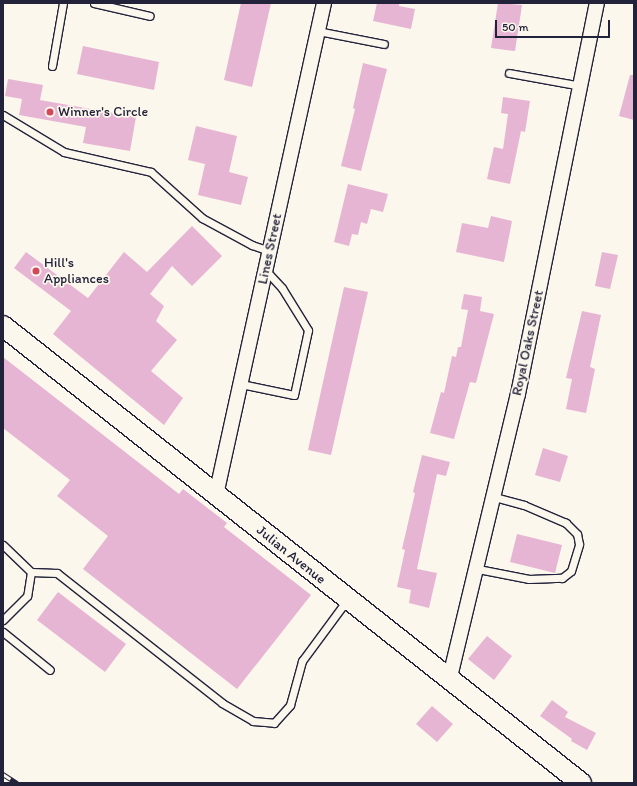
<!DOCTYPE html>
<style>
body{margin:0}
#map{position:relative;width:637px;height:786px;overflow:hidden;background:#fbf7ec;font-family:Itim,sans-serif}
div>[style]{position:absolute}
.building>*{inset:0;background:#e7b5d4}
.roads{filter:drop-shadow(1px 0 #22223b) drop-shadow(-1px 0 #22223b) drop-shadow(0 1px #22223b) drop-shadow(0 -1px #22223b)}
.lane>*{height:7px;margin:-3.5px;padding:0 3.5px;transform-origin:3.5px;border-radius:3.5px;background:#fbf7ec}
.street>*{height:14px;margin:-7px;padding:0 7px;transform-origin:7px;border-radius:7px;background:#fbf7ec}
.secondary>*{height:20px;margin:-10px;padding:0 10px;transform-origin:10px;border-radius:10px;background:#fbf7ec}
.rail>*{height:4.5px;margin-top:-2.25px;transform-origin:0;background:repeating-linear-gradient(90deg,#fbf7ec 0 9px,#22223b 0 18px);box-sizing:border-box;border-block:1px solid #22223b}
.dots>*{width:11px;height:11px;translate:-50% -50%;box-sizing:border-box;border:2px solid #fbf7ec;border-radius:50%}
span{translate:-50% -50%;white-space:nowrap;text-align:center;line-height:1.15;-webkit-text-stroke:3.5px #fbf7ec;paint-order:stroke}
.poi-label{font-size:14px;color:#22223b}
.left{translate:0 -50%;text-align:left}
.street-label{font-size:14px;color:#22223b}
.frame{position:absolute;inset:0;border:4px solid #22223b;pointer-events:none}
.scale{position:absolute;left:495px;top:20px;width:115px;height:18px;box-sizing:border-box;border:2px solid #22223b;border-top:0;padding-left:5px;font-size:12px;line-height:14px;white-space:nowrap;color:#22223b;-webkit-text-stroke:3px #fbf7ec;paint-order:stroke}
</style>
<div id="map">
<div class="building">
<i style="clip-path:polygon(241px 3px,271px 3px,252px 87px,224px 80px)"></i>
<i style="clip-path:polygon(377px 3px,399px 3px,399px 6px,415px 9px,411px 29px,373px 21px)"></i>
<i style="clip-path:polygon(498px 3px,522px 5px,515px 51px,491px 48px)"></i>
<i style="clip-path:polygon(83px 46px,159px 62px,154px 90px,77px 74px)"></i>
<i style="clip-path:polygon(363px 63px,387px 69px,361px 171px,341px 166px,355px 109px,353px 108px)"></i>
<i style="clip-path:polygon(630px 75px,634px 75px,634px 120px,619px 116px)"></i>
<i style="clip-path:polygon(8px 79px,43px 85px,40px 100px,136px 117px,130px 151px,83px 143px,86px 127px,19px 115px,22px 99px,5px 96px)"></i>
<i style="clip-path:polygon(503px 97px,530px 101px,525px 132px,521px 131px,510px 184px,487px 179px,494px 147px,503px 149px,508px 114px,501px 113px)"></i>
<i style="clip-path:polygon(196px 126px,237px 136px,229px 172px,248px 177px,241px 205px,198px 195px,205px 164px,188px 160px)"></i>
<i style="clip-path:polygon(348px 184px,388px 194px,383px 212px,371px 209px,367px 224px,361px 222px,358px 235px,352px 234px,349px 246px,334px 242px)"></i>
<i style="clip-path:polygon(491px 216px,512px 221px,504px 262px,456px 252px,462px 223px,488px 228px)"></i>
<i style="clip-path:polygon(192px 226px,222px 256px,192px 286px,172px 266px,150px 294px,164px 306px,156px 321px,177px 340px,151px 371px,183px 398px,164px 425px,53px 334px,71px 311px,14px 268px,26px 252px,88px 298px,124px 252px,147px 272px)"></i>
<i style="clip-path:polygon(602px 252px,618px 255px,610px 289px,595px 286px)"></i>
<i style="clip-path:polygon(344px 287px,368px 292px,331px 455px,308px 450px)"></i>
<i style="clip-path:polygon(464px 294px,482px 297px,480px 311px,494px 314px,476px 383px,470px 382px,454px 439px,430px 433px,441px 392px,444px 393px,452px 356px,456px 357px,458px 347px,461px 347px,468px 310px,461px 309px)"></i>
<i style="clip-path:polygon(582px 311px,601px 315px,590px 367px,595px 369px,586px 413px,566px 409px,572px 379px,566px 378px)"></i>
<i style="clip-path:polygon(3px 357px,179px 494px,183px 489px,227px 523px,224px 527px,311px 595px,237px 689px,83px 569px,108px 536px,57px 496px,70px 480px,3px 428px)"></i>
<i style="clip-path:polygon(543px 448px,568px 456px,560px 482px,535px 475px)"></i>
<i style="clip-path:polygon(422px 455px,450px 462px,446px 476px,437px 474px,417px 569px,437px 573px,429px 608px,409px 603px,411px 590px,397px 587px,405px 550px,402px 549px,415px 493px,413px 492px)"></i>
<i style="clip-path:polygon(517px 534px,562px 545px,555px 573px,510px 562px)"></i>
<i style="clip-path:polygon(58px 592px,126px 644px,105px 672px,37px 620px)"></i>
<i style="clip-path:polygon(487px 636px,512px 656px,494px 680px,468px 659px)"></i>
<i style="clip-path:polygon(552px 700px,568px 712px,565px 717px,596px 733px,587px 750px,571px 741px,572px 739px,540px 716px)"></i>
<i style="clip-path:polygon(432px 706px,453px 724px,437px 742px,416px 724px)"></i>
</div>
<div class="roads">
<div class="lane">
<i style="left:94px;top:3px;width:57px;rotate:13.1deg"></i>
<i style="left:318px;top:31px;width:67px;rotate:11.1deg"></i>
<i style="left:52px;top:66px;width:64px;rotate:-80.1deg"></i>
<i style="left:509px;top:73px;width:73px;rotate:10.2deg"></i>
<i style="left:3px;top:115px;width:71px;rotate:31.2deg"></i>
<i style="left:64px;top:152px;width:89px;rotate:12.9deg"></i>
<i style="left:151px;top:172px;width:69px;rotate:42deg"></i>
<i style="left:202px;top:218px;width:57px;rotate:28.4deg"></i>
<i style="left:252px;top:245px;width:18px;rotate:19deg"></i>
<i style="left:241px;top:384px;width:54px;rotate:11.7deg"></i>
<i style="left:294px;top:395px;width:66px;rotate:-77.8deg"></i>
<i style="left:308px;top:330px;width:49px;rotate:-121.8deg"></i>
<i style="left:282px;top:288px;width:25px;rotate:-133deg"></i>
<i style="left:3px;top:545px;width:39px;rotate:44deg"></i>
<i style="left:31px;top:572px;width:24px;rotate:99deg"></i>
<i style="left:27px;top:596px;width:34px;rotate:135deg"></i>
<i style="left:478px;top:569px;width:52px;rotate:11.1deg"></i>
<i style="left:529px;top:579px;width:33px;rotate:-2deg"></i>
<i style="left:562px;top:578px;width:11px;rotate:-38deg"></i>
<i style="left:571px;top:571px;width:28px;rotate:-73deg"></i>
<i style="left:579px;top:544px;width:10px;rotate:-101deg"></i>
<i style="left:577px;top:534px;width:16px;rotate:-135deg"></i>
<i style="left:566px;top:523px;width:46px;rotate:-156.8deg"></i>
<i style="left:524px;top:505px;width:31px;rotate:-165deg"></i>
<i style="left:31px;top:572px;width:26px;rotate:2deg"></i>
<i style="left:57px;top:573px;width:210px;rotate:38.2deg"></i>
<i style="left:222px;top:703px;width:36px;rotate:30deg"></i>
<i style="left:253px;top:721px;width:21px;rotate:5deg"></i>
<i style="left:274px;top:723px;width:24px;rotate:-48deg"></i>
<i style="left:290px;top:705px;width:46px;rotate:-74.7deg"></i>
<i style="left:302px;top:661px;width:76px;rotate:-53.6deg"></i>
<i style="left:3px;top:632px;width:60px;rotate:39deg"></i>
</div>
<div class="street">
<i style="left:216px;top:495px;width:504px;rotate:-77.62deg"></i>
<i style="left:449px;top:681px;width:295px;rotate:-76.5deg"></i>
<i style="left:518px;top:394px;width:399px;rotate:-78.6deg"></i>
</div>
<div class="secondary">
<i style="left:3px;top:326px;width:737px;rotate:38.33deg"></i>
</div>
</div>
<div class="rail">
<i style="left:3px;top:774px;width:17px;rotate:33deg"></i>
</div>
<div class="dots">
<i style="left:50px;top:112px;background:#d1495b"></i>
<i style="left:36px;top:271px;background:#d1495b"></i>
</div>
<div class="poi-label">
<span class="left" style="left:58px;top:112px">Winner's Circle</span>
<span class="left" style="left:44px;top:271px">Hill's<br>Appliances</span>
</div>
<div class="street-label">
<span style="left:270px;top:249px;rotate:-78deg">Lines Street</span>
<span style="left:528px;top:343px;rotate:-78deg">Royal Oaks Street</span>
<span style="left:291px;top:555px;rotate:39deg">Julian Avenue</span>
</div>
<div class="frame"></div>
<div class="scale">50 m</div>
</div>
